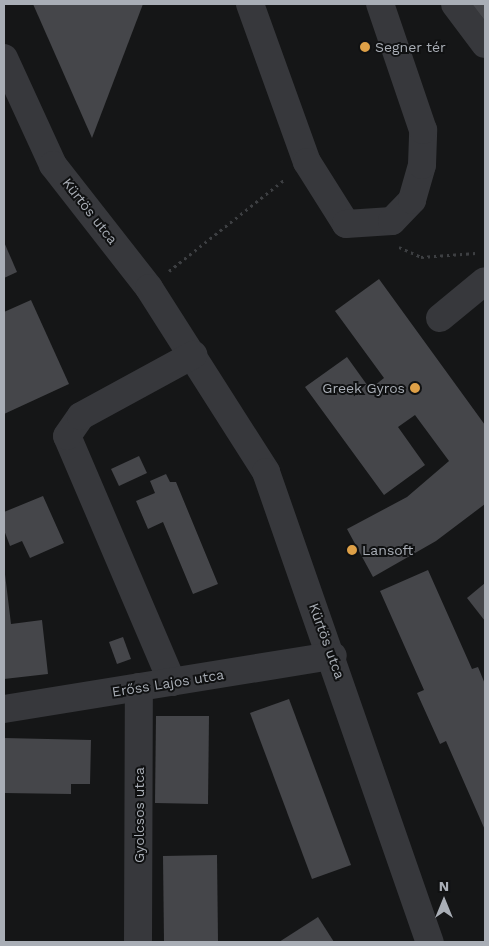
<!DOCTYPE html>
<meta charset="utf-8">
<style>
body{margin:0}
#map{position:relative;width:489px;height:946px;overflow:hidden;background:#151617;font-family:"Work Sans",sans-serif}
div>[style]{position:absolute}
.building>*{inset:0;background:#45464a}
.path>*{height:3px;margin-top:-1.5px;transform-origin:0;background:repeating-linear-gradient(90deg,#3d3f42 0 2.5px,transparent 0 6.5px)}
.minor>*{height:28px;margin:-14px;padding:0 14px;transform-origin:14px;border-radius:14px;background:#37383c}
.dots>*{width:14px;height:14px;translate:-50% -50%;box-sizing:border-box;border:2px solid #101112;border-radius:50%}
span{translate:-50% -50%;white-space:nowrap;text-align:center;line-height:1.15;-webkit-text-stroke:4px #101112;paint-order:stroke}
.poi-label{font-size:14px;color:#a9aeb6}
.left{translate:0 -50%;text-align:left}
.right{translate:-100% -50%;text-align:right}
.street-label{font-size:14px;color:#a9aeb6}
.frame{position:absolute;inset:0;border:5px solid #a9aeb6;pointer-events:none}
.north{position:absolute;left:419px;top:876px;width:50px;height:50px;-webkit-text-stroke:4px #101112;paint-order:stroke;rotate:0deg;font-size:14px;font-weight:700;line-height:20px;text-align:center;color:#a9aeb6}
.north::after{content:'';display:block;margin:auto;width:18px;height:22px;background:#a9aeb6;clip-path:polygon(50% 0,100% 100%,50% 72%,0 100%)}
</style>
<div id="map">
<div class="building">
<i style="clip-path:polygon(33px 4px,143px 4px,92px 138px)"></i>
<i style="clip-path:polygon(471px 4px,485px 4px,485px 21px)"></i>
<i style="clip-path:polygon(4px 242px,17px 272px,4px 278px)"></i>
<i style="clip-path:polygon(379px 279px,485px 425px,485px 504px,436px 541px,373px 577px,347px 529px,407px 497px,449px 461px,415px 415px,398px 427px,425px 465px,384px 495px,305px 387px,347px 357px,370px 389px,384px 378px,335px 311px)"></i>
<i style="clip-path:polygon(31px 300px,69px 384px,4px 414px,4px 312px)"></i>
<i style="clip-path:polygon(139px 456px,147px 473px,119px 486px,111px 469px)"></i>
<i style="clip-path:polygon(166px 474px,170px 482px,176px 482px,218px 584px,193px 594px,163px 522px,148px 529px,136px 501px,155px 493px,150px 481px)"></i>
<i style="clip-path:polygon(43px 496px,64px 543px,30px 558px,22px 541px,10px 546px,4px 530px,4px 512px)"></i>
<i style="clip-path:polygon(4px 566px,11px 624px,42px 620px,48px 674px,4px 679px)"></i>
<i style="clip-path:polygon(428px 570px,472px 669px,478px 667px,485px 684px,485px 830px,446px 741px,440px 744px,417px 693px,424px 690px,380px 591px)"></i>
<i style="clip-path:polygon(485px 583px,485px 621px,467px 598px)"></i>
<i style="clip-path:polygon(123px 637px,131px 659px,117px 664px,109px 642px)"></i>
<i style="clip-path:polygon(289px 699px,351px 865px,312px 879px,250px 713px)"></i>
<i style="clip-path:polygon(156px 716px,209px 716px,208px 804px,155px 803px)"></i>
<i style="clip-path:polygon(4px 738px,91px 740px,90px 784px,71px 784px,71px 794px,4px 793px)"></i>
<i style="clip-path:polygon(217px 855px,218px 942px,164px 942px,163px 856px)"></i>
<i style="clip-path:polygon(318px 917px,334px 942px,279px 942px)"></i>
</div>
<div class="path">
<i style="left:399px;top:247px;width:24px;rotate:24deg"></i>
<i style="left:421px;top:257px;width:55px;rotate:-4.2deg"></i>
<i style="left:169px;top:271px;width:148px;rotate:-38.4deg"></i>
</div>
<div class="minor">
<i style="left:250px;top:4px;width:168px;rotate:70.2deg"></i>
<i style="left:307px;top:162px;width:73px;rotate:57.8deg"></i>
<i style="left:346px;top:224px;width:46px;rotate:-3.7deg"></i>
<i style="left:392px;top:221px;width:29px;rotate:-46deg"></i>
<i style="left:412px;top:200px;width:36px;rotate:-74deg"></i>
<i style="left:422px;top:165px;width:35px;rotate:-88deg"></i>
<i style="left:423px;top:130px;width:133px;rotate:-108.8deg"></i>
<i style="left:455px;top:4px;width:50px;rotate:53.1deg"></i>
<i style="left:4px;top:58px;width:118px;rotate:65.4deg"></i>
<i style="left:53px;top:165px;width:156px;rotate:52deg"></i>
<i style="left:149px;top:288px;width:218px;rotate:57.5deg"></i>
<i style="left:266px;top:472px;width:498px;rotate:70.8deg"></i>
<i style="left:440px;top:318px;width:58px;rotate:-39.4deg"></i>
<i style="left:172px;top:682px;width:267px;rotate:-113.1deg"></i>
<i style="left:67px;top:436px;width:24px;rotate:-55deg"></i>
<i style="left:81px;top:416px;width:128px;rotate:-28.6deg"></i>
<i style="left:4px;top:709px;width:333px;rotate:-9.2deg"></i>
<i style="left:138px;top:942px;width:255px;rotate:-89.8deg"></i>
</div>
<div class="dots">
<i style="left:365px;top:47px;background:#dea047"></i>
<i style="left:415px;top:388px;background:#dea047"></i>
<i style="left:352px;top:550px;background:#dea047"></i>
</div>
<div class="poi-label">
<span class="left" style="left:375px;top:47px">Segner tér</span>
<span class="right" style="left:405px;top:388px">Greek Gyros</span>
<span class="left" style="left:362px;top:550px">Lansoft</span>
</div>
<div class="street-label">
<span style="left:90px;top:211px;rotate:52deg">Kürtös utca</span>
<span style="left:327px;top:641px;rotate:70deg">Kürtös utca</span>
<span style="left:168px;top:683px;rotate:-9deg">Erőss Lajos utca</span>
<span style="left:139px;top:815px;rotate:-90deg">Gyolcsos utca</span>
</div>
<div class="frame"></div>
<div class="north">N</div>
</div>
